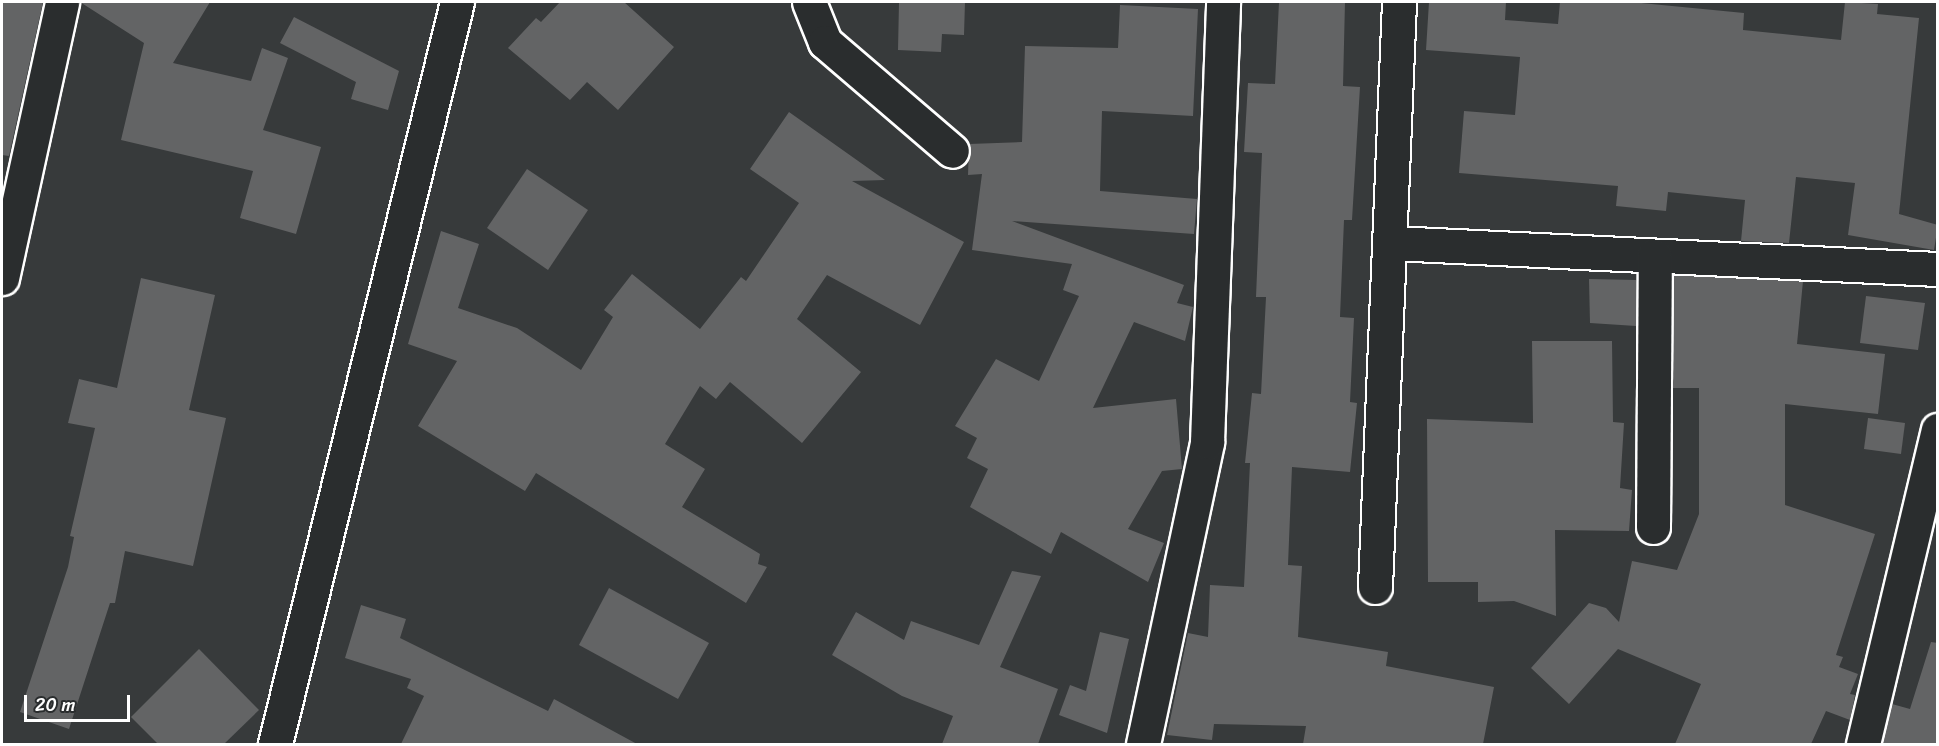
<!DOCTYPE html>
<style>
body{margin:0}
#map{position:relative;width:1939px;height:746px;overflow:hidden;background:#373a3b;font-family:Sriracha,sans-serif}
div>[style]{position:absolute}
.building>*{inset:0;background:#636465}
.roads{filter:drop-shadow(2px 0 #fff) drop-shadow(-2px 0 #fff) drop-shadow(0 2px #fff) drop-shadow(0 -2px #fff)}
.minor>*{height:33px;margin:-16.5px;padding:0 16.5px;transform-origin:16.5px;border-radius:16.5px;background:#2a2d2e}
span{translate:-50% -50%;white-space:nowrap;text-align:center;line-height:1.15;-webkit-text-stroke:6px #2a2d2e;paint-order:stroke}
.frame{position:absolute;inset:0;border:3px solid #fff;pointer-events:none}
.scale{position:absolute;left:24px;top:695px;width:106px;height:27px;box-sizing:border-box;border:3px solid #fff;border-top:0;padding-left:8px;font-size:18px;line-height:21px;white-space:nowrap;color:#fff;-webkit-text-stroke:4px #2a2d2e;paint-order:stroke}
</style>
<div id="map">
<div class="building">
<i style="clip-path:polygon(2px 2px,43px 2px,9px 156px,2px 155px)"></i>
<i style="clip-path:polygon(80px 2px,210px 2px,173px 63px,251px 81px,262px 48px,288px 58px,263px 130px,321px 147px,296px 234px,240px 218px,253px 171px,121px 140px,144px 43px)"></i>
<i style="clip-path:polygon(560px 2px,624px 2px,674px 47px,618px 110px,587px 82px,570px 100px,508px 48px,536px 18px,541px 22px)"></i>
<i style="clip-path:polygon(899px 2px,965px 2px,964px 35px,942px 34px,941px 52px,898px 50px)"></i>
<i style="clip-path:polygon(1279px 2px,1345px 2px,1343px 86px,1360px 87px,1352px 220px,1344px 220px,1340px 317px,1354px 318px,1350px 402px,1357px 403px,1350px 472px,1292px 467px,1288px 565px,1302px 566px,1298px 637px,1388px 652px,1386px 666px,1494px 687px,1483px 744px,1303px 744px,1306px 726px,1214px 724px,1212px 740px,1167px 735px,1188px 633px,1208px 637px,1210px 585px,1244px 587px,1250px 463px,1245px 463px,1252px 393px,1261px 394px,1266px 297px,1256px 297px,1262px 153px,1244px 152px,1248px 83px,1275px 84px)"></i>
<i style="clip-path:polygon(1429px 2px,1506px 2px,1505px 20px,1558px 24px,1560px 2px,1631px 2px,1744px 13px,1743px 30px,1841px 40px,1845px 2px,1878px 4px,1877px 14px,1919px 18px,1899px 214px,1938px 225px,1934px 250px,1848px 235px,1855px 183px,1796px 177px,1789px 243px,1741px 241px,1745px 200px,1668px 192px,1666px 211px,1616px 206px,1618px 186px,1459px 173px,1464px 111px,1515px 115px,1520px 57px,1426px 50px)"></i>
<i style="clip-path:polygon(1120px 5px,1198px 9px,1193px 116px,1102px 111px,1100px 191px,1197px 199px,1194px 234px,1012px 221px,1184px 285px,1177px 303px,1193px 307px,1185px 341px,1134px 322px,1093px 408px,1176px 399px,1182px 469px,1162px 471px,1128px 529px,1164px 543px,1148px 582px,1061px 532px,1051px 554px,970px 507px,988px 469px,967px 458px,977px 438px,955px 426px,996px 359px,1039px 381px,1079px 296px,1063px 290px,1072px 264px,972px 250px,982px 174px,968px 175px,969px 144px,1022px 142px,1025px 46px,1118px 48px)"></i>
<i style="clip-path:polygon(294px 17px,399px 71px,388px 110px,351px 99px,356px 82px,280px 43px)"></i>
<i style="clip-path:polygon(789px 112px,885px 180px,852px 181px,964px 242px,920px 325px,827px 275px,797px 319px,861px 372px,802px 443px,730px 382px,716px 399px,700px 386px,665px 444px,705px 469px,682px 507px,760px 554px,758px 564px,767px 567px,746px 603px,536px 473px,525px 491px,418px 426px,457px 361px,408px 344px,441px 231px,479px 244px,458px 308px,517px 328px,581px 370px,613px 317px,604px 310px,632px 274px,700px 329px,741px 277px,746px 281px,799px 203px,750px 169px)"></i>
<i style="clip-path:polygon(527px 169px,588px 210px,548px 270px,487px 228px)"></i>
<i style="clip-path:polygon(1674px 275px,1803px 281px,1797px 344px,1885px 354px,1878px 414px,1785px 404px,1785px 505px,1875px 534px,1836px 655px,1843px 657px,1839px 667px,1858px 674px,1850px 694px,1855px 695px,1850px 720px,1826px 711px,1811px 744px,1675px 744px,1701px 684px,1618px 649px,1569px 704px,1531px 668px,1589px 603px,1606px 608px,1619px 622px,1632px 561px,1677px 570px,1699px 514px,1699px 388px,1673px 388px)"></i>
<i style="clip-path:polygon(141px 278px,215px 295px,189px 410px,226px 418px,193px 566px,125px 551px,115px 603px,110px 603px,69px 729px,20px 712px,68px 567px,74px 537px,70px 536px,95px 428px,68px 423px,79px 379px,117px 388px)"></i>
<i style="clip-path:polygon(1589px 279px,1636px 280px,1636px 326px,1590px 323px)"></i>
<i style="clip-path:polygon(1866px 296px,1925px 303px,1918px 350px,1860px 343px)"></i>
<i style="clip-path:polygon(1532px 341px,1612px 341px,1613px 422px,1624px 423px,1620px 488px,1632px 490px,1629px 531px,1555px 530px,1556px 616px,1514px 601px,1478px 602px,1478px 582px,1428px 582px,1427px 419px,1533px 423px)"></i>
<i style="clip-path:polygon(1868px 418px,1905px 423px,1901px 454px,1864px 449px)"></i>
<i style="clip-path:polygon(1012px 571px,1041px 576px,1000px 667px,1058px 689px,1038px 744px,942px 744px,953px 716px,902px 696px,832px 655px,856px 612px,904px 640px,911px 621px,979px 645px)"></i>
<i style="clip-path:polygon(609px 588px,709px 643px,678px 699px,579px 645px)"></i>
<i style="clip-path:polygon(361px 605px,406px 619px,400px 638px,548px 711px,554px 699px,637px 744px,401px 744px,424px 696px,407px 688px,411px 679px,345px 658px)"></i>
<i style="clip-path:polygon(1100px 632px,1129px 639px,1107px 733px,1059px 715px,1070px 685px,1086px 691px)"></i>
<i style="clip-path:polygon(1931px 642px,1938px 643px,1938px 744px,1882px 744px,1892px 704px,1910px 709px)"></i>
<i style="clip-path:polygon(199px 649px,259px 710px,224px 744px,158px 744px,131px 717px)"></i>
</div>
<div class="roads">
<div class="minor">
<i style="left:809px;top:2px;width:43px;rotate:68.2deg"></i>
<i style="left:825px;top:42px;width:167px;rotate:40.6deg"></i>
<i style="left:1392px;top:243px;width:547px;rotate:2.73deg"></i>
<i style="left:2px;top:278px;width:282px;rotate:-77.7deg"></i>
<i style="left:1653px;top:527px;width:271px;rotate:-89.6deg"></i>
<i style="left:1375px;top:587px;width:585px;rotate:-87.65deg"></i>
<i style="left:275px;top:744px;width:764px;rotate:-76.22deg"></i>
<i style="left:1143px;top:744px;width:309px;rotate:-78deg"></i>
<i style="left:1207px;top:442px;width:440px;rotate:-87.9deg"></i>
<i style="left:1863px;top:744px;width:323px;rotate:-76.6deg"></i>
</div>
</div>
<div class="frame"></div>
<div class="scale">20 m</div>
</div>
